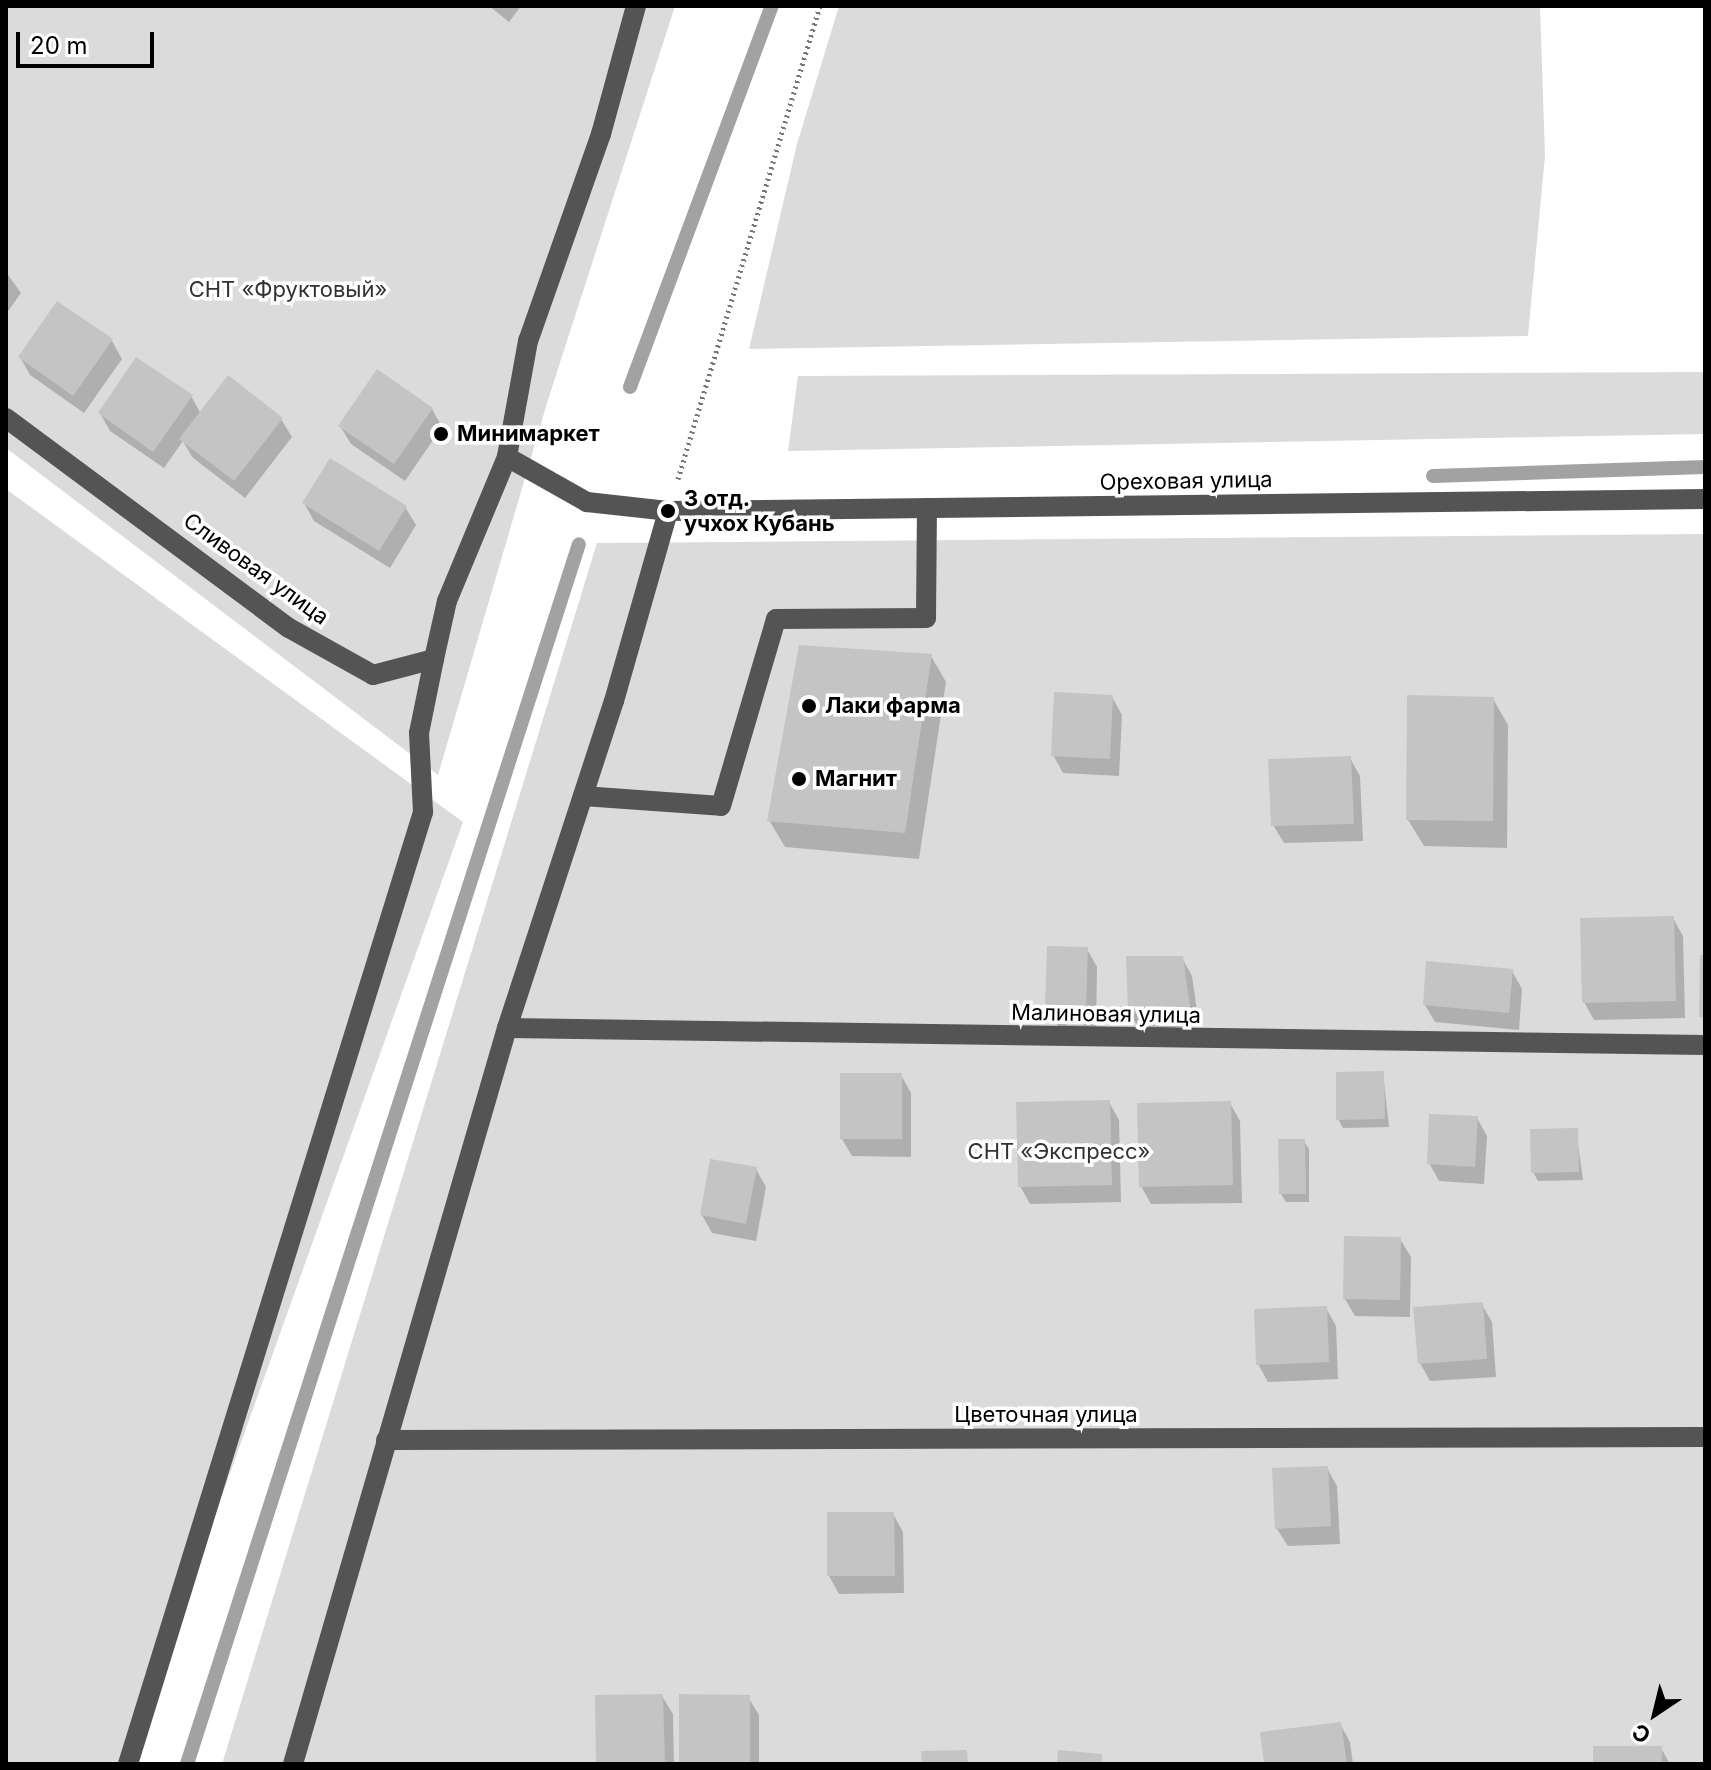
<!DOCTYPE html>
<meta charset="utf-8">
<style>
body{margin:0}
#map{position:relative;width:1711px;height:1770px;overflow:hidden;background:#fff;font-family:Inter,sans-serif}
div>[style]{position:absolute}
.green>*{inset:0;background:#dbdbdb}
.shadow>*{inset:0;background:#0003}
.stream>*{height:14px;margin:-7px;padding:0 7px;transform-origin:7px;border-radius:7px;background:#a2a2a2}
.building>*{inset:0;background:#c4c4c4}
.path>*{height:5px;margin-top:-2.5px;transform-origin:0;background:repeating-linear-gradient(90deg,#767676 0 2px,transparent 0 6px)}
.minor>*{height:20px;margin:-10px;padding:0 10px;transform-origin:10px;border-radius:10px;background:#545454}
.dots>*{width:22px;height:22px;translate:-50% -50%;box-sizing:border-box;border:4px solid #fff;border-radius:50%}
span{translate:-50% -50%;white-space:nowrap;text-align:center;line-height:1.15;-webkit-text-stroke:7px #fff;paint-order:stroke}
.park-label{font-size:22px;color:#323232}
.poi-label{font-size:22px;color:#000;font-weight:700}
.left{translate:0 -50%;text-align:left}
.street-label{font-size:22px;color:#000}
.frame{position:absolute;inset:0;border:8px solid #000;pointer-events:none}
.north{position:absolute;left:1615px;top:1674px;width:80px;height:80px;-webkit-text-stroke:6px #fff;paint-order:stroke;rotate:215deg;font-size:22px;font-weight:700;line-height:32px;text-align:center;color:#000}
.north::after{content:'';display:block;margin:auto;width:28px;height:36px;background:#000;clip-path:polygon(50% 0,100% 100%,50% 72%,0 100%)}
.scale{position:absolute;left:16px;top:32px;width:138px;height:36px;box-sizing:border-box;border:4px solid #000;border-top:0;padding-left:10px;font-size:24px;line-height:28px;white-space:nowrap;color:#000;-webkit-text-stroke:6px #fff;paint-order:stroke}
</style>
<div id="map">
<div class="green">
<i style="clip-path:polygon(6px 6px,675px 6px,547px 403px,438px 775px,6px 448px)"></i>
<i style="clip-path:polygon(839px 6px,1540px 6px,1545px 156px,1528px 336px,749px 349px,797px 144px)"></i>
<i style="clip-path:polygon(1705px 372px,1705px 434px,788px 451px,798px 376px)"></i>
<i style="clip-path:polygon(6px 489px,463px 822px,126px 1764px,6px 1764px)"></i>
<i style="clip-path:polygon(1705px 534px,1705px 1764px,222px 1764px,597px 543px)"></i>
</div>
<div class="shadow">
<i style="clip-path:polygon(489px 6px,521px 6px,509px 22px)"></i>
<i style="clip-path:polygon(6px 272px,21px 293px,6px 314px)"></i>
<i style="clip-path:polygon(112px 341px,122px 359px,84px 413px,30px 375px,20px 357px)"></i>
<i style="clip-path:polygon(191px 396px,201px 414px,281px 419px,292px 437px,245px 498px,192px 457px,183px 441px,164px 468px,110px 431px,100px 413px)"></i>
<i style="clip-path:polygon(432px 409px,442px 427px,405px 481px,351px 444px,340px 426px)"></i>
<i style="clip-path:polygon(304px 503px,405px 507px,416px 525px,390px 568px,314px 521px)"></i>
<i style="clip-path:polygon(931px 656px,946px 682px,919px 859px,785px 847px,769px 820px)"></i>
<i style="clip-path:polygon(1112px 697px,1122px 715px,1119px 776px,1063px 773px,1053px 755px)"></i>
<i style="clip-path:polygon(1493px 699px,1508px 725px,1507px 848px,1424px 846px,1408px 820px)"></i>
<i style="clip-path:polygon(1350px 758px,1360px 776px,1363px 841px,1284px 843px,1273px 825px)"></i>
<i style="clip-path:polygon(1673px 918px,1683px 936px,1685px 1018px,1594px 1020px,1584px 1002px)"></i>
<i style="clip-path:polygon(1087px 949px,1097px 967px,1096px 1027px,1058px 1026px,1047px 1008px)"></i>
<i style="clip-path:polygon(1182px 958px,1192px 976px,1199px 1025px,1140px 1031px,1130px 1013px)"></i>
<i style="clip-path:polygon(1512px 971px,1522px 989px,1519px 1030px,1435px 1022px,1425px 1005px)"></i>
<i style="clip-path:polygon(1383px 1073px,1389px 1127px,1343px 1128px,1338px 1119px)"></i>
<i style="clip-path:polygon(901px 1075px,911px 1093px,911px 1157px,852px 1156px,842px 1139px)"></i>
<i style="clip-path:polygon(1109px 1102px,1119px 1120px,1121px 1202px,1030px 1204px,1020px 1186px)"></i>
<i style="clip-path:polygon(1230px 1103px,1240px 1121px,1242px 1203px,1151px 1204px,1141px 1186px)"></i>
<i style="clip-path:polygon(1477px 1118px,1487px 1136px,1484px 1184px,1439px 1181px,1429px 1163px)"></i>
<i style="clip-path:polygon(1576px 1130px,1583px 1180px,1538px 1181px,1533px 1172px)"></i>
<i style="clip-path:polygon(1304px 1141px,1309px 1149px,1309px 1202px,1286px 1202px,1281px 1194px)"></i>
<i style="clip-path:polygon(756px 1169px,766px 1187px,756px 1241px,712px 1233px,702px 1215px)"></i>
<i style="clip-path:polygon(1400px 1239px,1411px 1257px,1410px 1317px,1355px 1316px,1345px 1299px)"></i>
<i style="clip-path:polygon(1482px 1305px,1492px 1322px,1496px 1377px,1430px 1381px,1420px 1363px)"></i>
<i style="clip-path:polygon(1326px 1308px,1336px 1326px,1338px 1379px,1268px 1382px,1258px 1364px)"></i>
<i style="clip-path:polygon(1327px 1468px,1337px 1486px,1340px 1544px,1288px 1546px,1277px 1529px)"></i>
<i style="clip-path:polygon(893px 1514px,903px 1532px,904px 1593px,839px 1594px,829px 1576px)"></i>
<i style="clip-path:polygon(662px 1696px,673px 1714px,674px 1764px,598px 1764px)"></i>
<i style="clip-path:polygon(748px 1697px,759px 1715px,759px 1764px,681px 1764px)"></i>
<i style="clip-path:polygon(1340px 1724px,1350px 1742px,1353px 1764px,1266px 1764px)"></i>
<i style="clip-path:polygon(1661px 1748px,1670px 1764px,1595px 1764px)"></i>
</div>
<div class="stream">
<i style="left:630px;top:387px;width:407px;rotate:-69.6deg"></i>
<i style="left:1433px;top:476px;width:272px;rotate:-1.9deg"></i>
<i style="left:187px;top:1764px;width:1281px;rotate:-72.19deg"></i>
</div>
<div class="building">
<i style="clip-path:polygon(57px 301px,113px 339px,73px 396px,18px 357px)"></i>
<i style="clip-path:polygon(136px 357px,193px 395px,153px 452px,98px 413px)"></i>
<i style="clip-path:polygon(377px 369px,433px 408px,394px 464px,338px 426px)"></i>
<i style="clip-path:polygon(228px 375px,283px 418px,234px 481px,179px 439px)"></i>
<i style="clip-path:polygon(330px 458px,407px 506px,379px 551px,302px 503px)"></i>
<i style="clip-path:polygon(799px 645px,932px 654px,905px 833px,767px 821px)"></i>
<i style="clip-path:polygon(1054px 692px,1113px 695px,1110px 759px,1051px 756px)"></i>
<i style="clip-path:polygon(1407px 695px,1494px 697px,1493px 821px,1406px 820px)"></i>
<i style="clip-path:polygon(1351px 756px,1354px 824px,1271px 826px,1268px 759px)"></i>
<i style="clip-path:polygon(1674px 916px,1676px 1001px,1582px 1003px,1580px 918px)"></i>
<i style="clip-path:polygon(1047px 946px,1088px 947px,1086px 1010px,1045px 1008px)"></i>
<i style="clip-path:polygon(1700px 955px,1705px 955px,1705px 1018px,1699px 1017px)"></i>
<i style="clip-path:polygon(1126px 956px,1183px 956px,1190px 1007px,1128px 1014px)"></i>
<i style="clip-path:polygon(1426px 961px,1513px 969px,1509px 1013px,1423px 1005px)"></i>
<i style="clip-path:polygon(1384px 1071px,1385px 1119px,1336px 1120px,1336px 1072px)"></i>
<i style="clip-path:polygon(840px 1073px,902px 1073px,902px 1139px,840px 1139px)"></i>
<i style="clip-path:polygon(1110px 1100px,1112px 1185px,1018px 1187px,1016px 1102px)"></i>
<i style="clip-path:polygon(1231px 1101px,1233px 1185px,1139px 1187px,1137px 1103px)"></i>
<i style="clip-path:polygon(1429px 1114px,1478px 1116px,1475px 1167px,1427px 1164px)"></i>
<i style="clip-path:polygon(1578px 1128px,1579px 1172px,1531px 1173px,1530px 1129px)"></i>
<i style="clip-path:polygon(1278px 1139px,1305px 1139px,1306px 1194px,1279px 1194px)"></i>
<i style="clip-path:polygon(710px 1159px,757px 1167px,746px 1224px,700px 1215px)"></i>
<i style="clip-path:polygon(1344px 1236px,1401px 1237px,1400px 1300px,1343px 1299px)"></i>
<i style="clip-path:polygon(1483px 1302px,1487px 1359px,1418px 1364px,1413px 1307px)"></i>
<i style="clip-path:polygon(1327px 1306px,1329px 1362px,1256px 1365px,1254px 1309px)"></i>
<i style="clip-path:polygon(1328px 1466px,1331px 1526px,1275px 1529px,1272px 1468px)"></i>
<i style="clip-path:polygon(827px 1512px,894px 1512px,895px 1576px,827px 1576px)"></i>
<i style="clip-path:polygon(663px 1694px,665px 1764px,596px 1764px,595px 1695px)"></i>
<i style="clip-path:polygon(679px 1694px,750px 1695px,750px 1764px,679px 1764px)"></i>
<i style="clip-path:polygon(1341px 1722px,1347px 1764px,1264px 1764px,1260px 1732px)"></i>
<i style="clip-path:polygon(1593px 1746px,1662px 1746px,1662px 1764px,1593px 1764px)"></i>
<i style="clip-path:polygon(967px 1750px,968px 1764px,922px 1764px,921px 1751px)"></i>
<i style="clip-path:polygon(1058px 1750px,1102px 1754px,1102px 1764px,1057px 1764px)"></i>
</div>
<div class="path">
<i style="left:678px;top:479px;width:494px;rotate:-73.3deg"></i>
</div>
<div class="minor">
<i style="left:636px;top:6px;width:133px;rotate:105.3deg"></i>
<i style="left:601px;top:134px;width:219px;rotate:109.4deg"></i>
<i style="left:528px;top:341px;width:118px;rotate:100.3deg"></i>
<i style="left:507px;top:457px;width:92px;rotate:29.4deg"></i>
<i style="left:587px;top:502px;width:81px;rotate:6.3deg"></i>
<i style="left:668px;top:511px;width:1037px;rotate:-0.66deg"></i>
<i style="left:6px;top:418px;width:352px;rotate:36.6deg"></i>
<i style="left:289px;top:628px;width:96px;rotate:29.2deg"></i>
<i style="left:373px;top:675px;width:63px;rotate:-14.7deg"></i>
<i style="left:434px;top:659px;width:59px;rotate:-77.4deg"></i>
<i style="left:447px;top:601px;width:156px;rotate:-67.4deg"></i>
<i style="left:583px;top:796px;width:138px;rotate:4.1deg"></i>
<i style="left:721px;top:806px;width:195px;rotate:-73.6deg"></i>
<i style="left:776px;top:619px;width:150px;rotate:-0.4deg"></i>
<i style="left:926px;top:618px;width:110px;rotate:-89.5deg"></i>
<i style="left:507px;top:1028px;width:1198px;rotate:0.81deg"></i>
<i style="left:386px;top:1440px;width:1319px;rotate:-0.13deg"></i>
<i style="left:128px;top:1764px;width:997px;rotate:-72.78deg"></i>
<i style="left:423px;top:812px;width:79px;rotate:-92.9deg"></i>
<i style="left:419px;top:733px;width:76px;rotate:-78.5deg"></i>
<i style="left:293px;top:1764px;width:766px;rotate:-73.79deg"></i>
<i style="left:507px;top:1028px;width:344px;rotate:-71.9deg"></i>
<i style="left:614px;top:701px;width:198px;rotate:-74.1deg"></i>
</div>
<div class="dots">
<i style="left:441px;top:434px;background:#000"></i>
<i style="left:668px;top:511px;background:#000"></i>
<i style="left:809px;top:706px;background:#000"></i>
<i style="left:799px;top:779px;background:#000"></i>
</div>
<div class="park-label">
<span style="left:288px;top:290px">СНТ «Фруктовый»</span>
<span style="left:1059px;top:1152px">СНТ «Экспресс»</span>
</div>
<div class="poi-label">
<span class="left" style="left:457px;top:434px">Минимаркет</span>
<span class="left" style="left:684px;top:511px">3 отд.<br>учхох Кубань</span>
<span class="left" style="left:825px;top:706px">Лаки фарма</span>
<span class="left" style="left:815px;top:779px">Магнит</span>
</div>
<div class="street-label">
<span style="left:1186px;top:481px;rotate:-1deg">Ореховая улица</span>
<span style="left:256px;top:569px;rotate:36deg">Сливовая улица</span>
<span style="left:1106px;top:1014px;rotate:1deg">Малиновая улица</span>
<span style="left:1046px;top:1415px">Цветочная улица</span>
</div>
<div class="frame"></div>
<div class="north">С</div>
<div class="scale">20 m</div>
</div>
